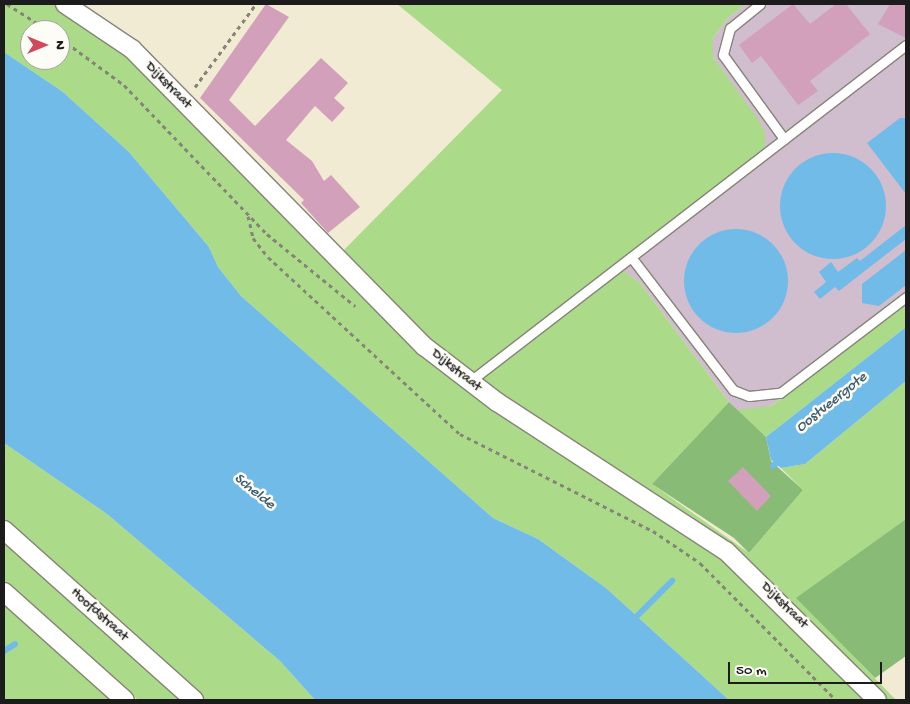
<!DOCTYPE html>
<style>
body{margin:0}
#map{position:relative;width:910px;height:704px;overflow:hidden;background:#f1ebd3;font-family:"Gochi Hand",sans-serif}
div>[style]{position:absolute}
.industrial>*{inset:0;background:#d0bdcd}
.green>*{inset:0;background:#abdb89}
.forest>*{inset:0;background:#88bb75}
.water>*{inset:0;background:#71bbe9}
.round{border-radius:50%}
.stream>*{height:6px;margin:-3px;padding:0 3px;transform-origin:3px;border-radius:3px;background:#71bbe9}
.building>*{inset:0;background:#d2a0ba}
.path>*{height:3px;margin-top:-1.5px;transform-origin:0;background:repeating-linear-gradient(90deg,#868478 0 4px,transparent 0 8px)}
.roads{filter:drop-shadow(1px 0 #868478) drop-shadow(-1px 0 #868478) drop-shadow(0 1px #868478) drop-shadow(0 -1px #868478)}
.service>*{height:9px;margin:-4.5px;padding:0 4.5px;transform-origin:4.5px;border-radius:4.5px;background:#fff}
.minor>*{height:18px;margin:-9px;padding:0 9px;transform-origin:9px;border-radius:9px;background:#fff}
span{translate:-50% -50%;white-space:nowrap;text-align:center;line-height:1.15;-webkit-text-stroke:5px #fdfcf7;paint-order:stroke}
.street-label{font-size:14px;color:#1c1c1c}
.water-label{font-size:15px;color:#3e5c6e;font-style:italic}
.frame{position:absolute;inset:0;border:5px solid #1c1c1c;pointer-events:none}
.north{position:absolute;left:20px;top:20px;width:50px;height:50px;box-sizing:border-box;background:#fdfcf7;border:1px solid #a3a29f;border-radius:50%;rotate:90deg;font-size:14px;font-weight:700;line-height:20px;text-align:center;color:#1c1c1c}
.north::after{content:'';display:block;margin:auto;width:18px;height:22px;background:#d1495b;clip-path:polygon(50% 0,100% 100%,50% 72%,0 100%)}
.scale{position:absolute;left:728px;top:662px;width:154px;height:22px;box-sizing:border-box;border:2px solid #1c1c1c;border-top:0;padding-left:6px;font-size:15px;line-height:18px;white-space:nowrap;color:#1c1c1c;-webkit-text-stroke:4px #fdfcf7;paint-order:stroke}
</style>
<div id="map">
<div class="industrial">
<i style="clip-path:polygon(746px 4px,906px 4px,906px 305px,771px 406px,755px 410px,737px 410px,729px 402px,640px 283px,617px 267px,765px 132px,713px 57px,713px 38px,728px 18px)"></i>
</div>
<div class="green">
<i style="clip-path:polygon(evenodd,4px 4px,65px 4px,132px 49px,337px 257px,502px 90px,397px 4px,746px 4px,728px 18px,713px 38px,713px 57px,758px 119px,765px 132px,765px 154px,618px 267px,640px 283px,729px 402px,652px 484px,749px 553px,803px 490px,781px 468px,805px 464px,906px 381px,906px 519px,797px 598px,896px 700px,729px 700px,606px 588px,538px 539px,493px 518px,241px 296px,218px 267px,209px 247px,129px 152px,63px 92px,4px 52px,4px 4px,30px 30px,60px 30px,60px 60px,30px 60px,30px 30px)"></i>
<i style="clip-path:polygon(906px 305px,906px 327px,766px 437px,737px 410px,771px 406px)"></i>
<i style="clip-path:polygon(4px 443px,107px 514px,280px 661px,315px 700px,138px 700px,4px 581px)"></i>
<i style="clip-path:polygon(4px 592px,125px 700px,4px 700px)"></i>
</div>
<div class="forest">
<i style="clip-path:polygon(729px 402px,766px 437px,771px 461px,803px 490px,749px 553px,734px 538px,652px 484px)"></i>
<i style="clip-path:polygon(906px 519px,906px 656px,875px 678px,796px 598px)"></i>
</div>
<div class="water">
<i style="clip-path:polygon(4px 52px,63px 92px,129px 152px,209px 247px,218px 267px,241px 296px,493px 518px,538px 539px,606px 588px,729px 700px,315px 700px,280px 661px,107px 514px,4px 443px)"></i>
<i style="clip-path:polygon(900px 118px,906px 118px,906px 194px,867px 143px)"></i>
<i class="round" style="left:780px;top:153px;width:106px;height:106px"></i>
<i style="clip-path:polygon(906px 225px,906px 239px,839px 291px,835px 287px,820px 299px,814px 292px,826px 282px,819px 272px,831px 262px,838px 272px,857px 258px,860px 261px)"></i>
<i class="round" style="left:684px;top:229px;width:104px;height:104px"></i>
<i style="clip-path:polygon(906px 250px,906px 285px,879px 306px,862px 303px,862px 284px)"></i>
<i style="clip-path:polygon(906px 327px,906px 381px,805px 464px,781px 468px,771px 460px,766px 437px)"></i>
</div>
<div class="stream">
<i style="left:773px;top:466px;width:11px;rotate:-38deg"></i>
<i style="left:632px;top:621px;width:57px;rotate:-45deg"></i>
<i style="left:4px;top:651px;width:13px;rotate:-32deg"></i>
</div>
<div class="building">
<i style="clip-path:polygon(266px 4px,289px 17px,229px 100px,255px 126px,321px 58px,348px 83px,334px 98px,345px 108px,332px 122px,315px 106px,286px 140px,312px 161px,324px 181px,331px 175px,360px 207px,328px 233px,301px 203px,304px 200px,200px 98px)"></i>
<i style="clip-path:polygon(793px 4px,810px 24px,836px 4px,846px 4px,870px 34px,810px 81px,818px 91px,798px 105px,761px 56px,752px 63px,739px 45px)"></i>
<i style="clip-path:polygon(890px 4px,906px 4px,906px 38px,878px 24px)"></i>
<i style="clip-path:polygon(743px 467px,771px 496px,757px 511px,728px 481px)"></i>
</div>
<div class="path">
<i style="left:7px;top:4px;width:49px;rotate:32.4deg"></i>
<i style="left:60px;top:38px;width:79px;rotate:36.3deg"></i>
<i style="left:124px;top:85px;width:207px;rotate:46.2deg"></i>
<i style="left:267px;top:234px;width:114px;rotate:39.3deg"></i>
<i style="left:195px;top:87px;width:103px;rotate:-53.7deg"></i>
<i style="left:248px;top:216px;width:23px;rotate:77deg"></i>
<i style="left:253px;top:238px;width:24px;rotate:52deg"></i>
<i style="left:268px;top:257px;width:261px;rotate:42.7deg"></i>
<i style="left:460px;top:434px;width:216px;rotate:26.7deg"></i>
<i style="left:653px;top:531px;width:57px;rotate:34.2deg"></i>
<i style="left:700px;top:563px;width:193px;rotate:45.2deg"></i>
</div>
<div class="roads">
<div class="service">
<i style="left:760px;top:4px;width:38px;rotate:141deg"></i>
<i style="left:730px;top:28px;width:28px;rotate:105deg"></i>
<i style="left:723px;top:55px;width:104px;rotate:54deg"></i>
<i style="left:631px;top:257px;width:168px;rotate:52.5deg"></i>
<i style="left:733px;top:390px;width:17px;rotate:21deg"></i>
<i style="left:749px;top:396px;width:31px;rotate:-6deg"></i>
<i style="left:780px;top:393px;width:158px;rotate:-37.3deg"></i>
<i style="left:469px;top:382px;width:552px;rotate:-37.64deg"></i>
</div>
<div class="minor">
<i style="left:65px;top:4px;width:81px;rotate:33.9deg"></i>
<i style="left:132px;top:49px;width:417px;rotate:45.5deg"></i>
<i style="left:424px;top:346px;width:92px;rotate:37.5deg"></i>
<i style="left:497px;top:402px;width:273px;rotate:33.1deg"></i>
<i style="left:726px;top:551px;width:212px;rotate:44.6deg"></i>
<i style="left:4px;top:530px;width:255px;rotate:41.8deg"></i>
<i style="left:4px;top:592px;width:162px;rotate:41.8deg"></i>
</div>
</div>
<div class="street-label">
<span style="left:168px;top:86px;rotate:45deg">Dijkstraat</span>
<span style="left:456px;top:371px;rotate:38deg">Dijkstraat</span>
<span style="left:784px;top:606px;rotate:44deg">Dijkstraat</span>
<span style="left:99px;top:615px;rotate:42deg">Hoofdstraat</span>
</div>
<div class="water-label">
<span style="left:832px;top:403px;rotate:-39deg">Oostveergote</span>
<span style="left:254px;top:492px;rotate:39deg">Schelde</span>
</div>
<div class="frame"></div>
<div class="north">N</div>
<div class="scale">50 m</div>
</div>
